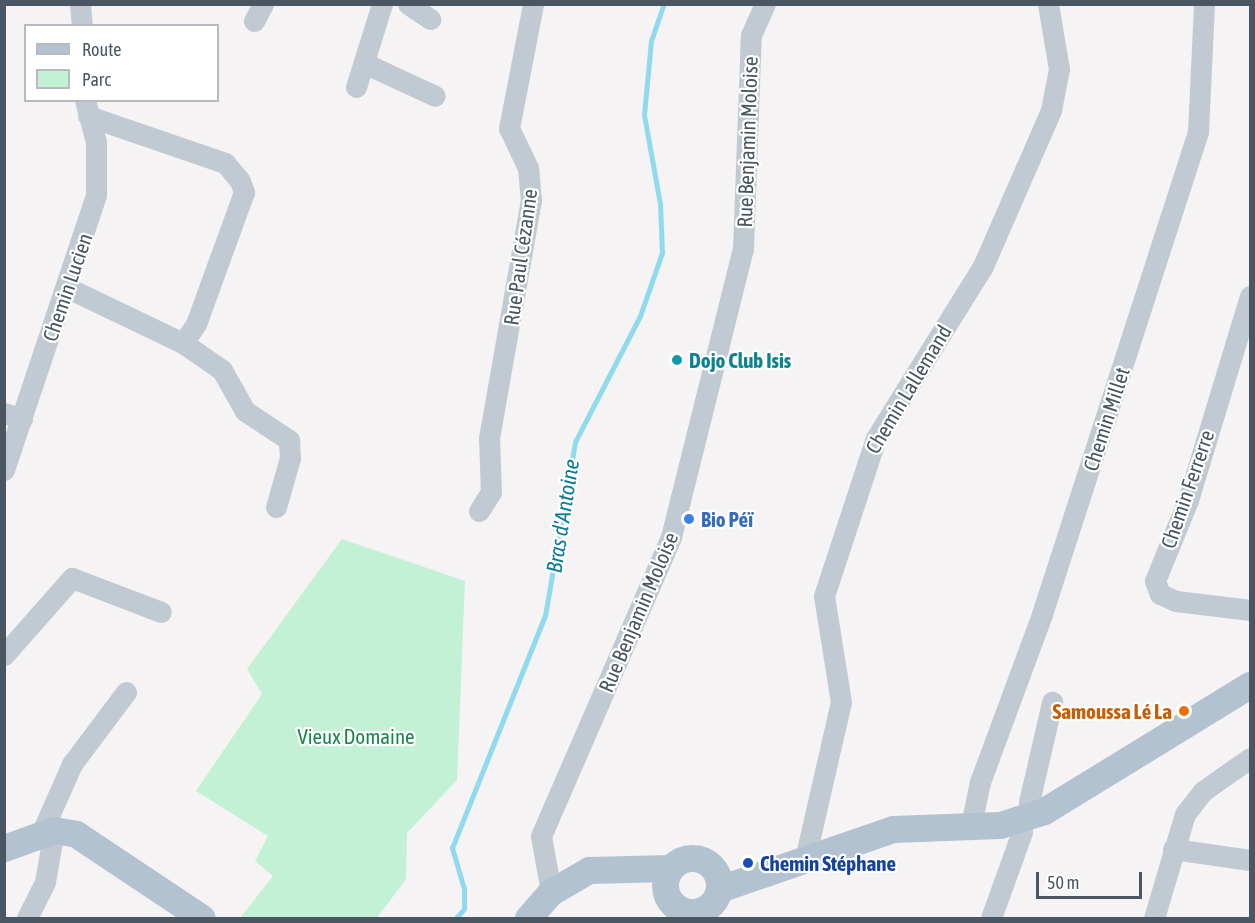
<!DOCTYPE html>
<meta charset="utf-8">
<style>
body{margin:0}
#map{position:relative;width:1255px;height:923px;overflow:hidden;background:#f5f3f3;font-family:"Asap Condensed",sans-serif}
div>[style]{position:absolute}
.green>*{inset:0;background:#c3f1d5}
.stream>*{height:4.5px;margin:-2.25px;padding:0 2.25px;transform-origin:2.25px;border-radius:2.25px;background:#90daee}
.minor>*{height:21px;margin:-10.5px;padding:0 10.5px;transform-origin:10.5px;border-radius:10.5px;background:#c1cad2}
.major>*{height:27px;margin:-13.5px;padding:0 13.5px;transform-origin:13.5px;border-radius:13.5px;background:#b3c2d1}
.major>.ring{margin:-13.5px;padding:0;box-sizing:content-box;background:none;border:27px solid #b3c2d1;border-radius:50%}
.dots>*{width:16px;height:16px;translate:-50% -50%;box-sizing:border-box;border:3px solid #fff;border-radius:50%}
span{translate:-50% -50%;white-space:nowrap;text-align:center;line-height:1.15;-webkit-text-stroke:4.5px #fff;paint-order:stroke}
.street-label{font-size:21px;color:#4a5661}
.culture-label{font-size:21px;color:#0d838f;font-weight:700}
.left{translate:0 -50%;text-align:left}
.shop-label{font-size:21px;color:#366cbe;font-weight:700}
.food-label{font-size:21px;color:#c56008;font-weight:700}
.right{translate:-100% -50%;text-align:right}
.park-label{font-size:21px;color:#17864f}
.transit-label{font-size:21px;color:#164399;font-weight:700}
.water-label{font-size:22px;color:#0c7c9b;font-style:italic}
.frame{position:absolute;inset:0;border:6px solid #4a5661;pointer-events:none}
.legend{position:absolute;left:24px;top:24px;width:195px;height:78px;box-sizing:border-box;background:#fff;border:2px solid #b7bbc0;margin:0;padding:8px 10px;list-style:none;font-size:18px;color:#4a5661}
.legend li{display:flex;align-items:center;gap:12px;height:30px}
.legend b{width:30px;border:2px solid #b7bbc0}
.scale{position:absolute;left:1036px;top:872px;width:106px;height:27px;box-sizing:border-box;border:3px solid #4a5661;border-top:0;padding-left:8px;font-size:18px;line-height:21px;white-space:nowrap;color:#4a5661;-webkit-text-stroke:4px #fff;paint-order:stroke}
</style>
<div id="map">
<div class="green">
<i style="clip-path:polygon(342px 539px,465px 581px,457px 780px,407px 833px,406px 879px,377px 918px,240px 918px,273px 876px,255px 861px,268px 836px,196px 791px,262px 694px,247px 669px)"></i>
</div>
<div class="stream">
<i style="left:456px;top:918px;width:12px;rotate:-48deg"></i>
<i style="left:464px;top:909px;width:20px;rotate:-90deg"></i>
<i style="left:464px;top:889px;width:43px;rotate:-106.3deg"></i>
<i style="left:452px;top:848px;width:250px;rotate:-68.2deg"></i>
<i style="left:545px;top:616px;width:177px;rotate:-80.2deg"></i>
<i style="left:575px;top:442px;width:142px;rotate:-62.7deg"></i>
<i style="left:640px;top:316px;width:67px;rotate:-70.8deg"></i>
<i style="left:662px;top:253px;width:49px;rotate:-92.3deg"></i>
<i style="left:660px;top:204px;width:90px;rotate:-100.2deg"></i>
<i style="left:644px;top:115px;width:74px;rotate:-84.6deg"></i>
<i style="left:651px;top:41px;width:39px;rotate:-71deg"></i>
</div>
<div class="minor">
<i style="left:80px;top:4px;width:22px;rotate:85deg"></i>
<i style="left:408px;top:4px;width:27px;rotate:34deg"></i>
<i style="left:254px;top:21px;width:19px;rotate:-62deg"></i>
<i style="left:364px;top:63px;width:78px;rotate:24.9deg"></i>
<i style="left:356px;top:87px;width:87px;rotate:-72.6deg"></i>
<i style="left:88px;top:116px;width:145px;rotate:18.9deg"></i>
<i style="left:225px;top:163px;width:23px;rotate:50deg"></i>
<i style="left:240px;top:181px;width:12px;rotate:70deg"></i>
<i style="left:244px;top:192px;width:140px;rotate:110deg"></i>
<i style="left:196px;top:324px;width:23px;rotate:124deg"></i>
<i style="left:66px;top:287px;width:130px;rotate:25.6deg"></i>
<i style="left:183px;top:343px;width:47px;rotate:34.7deg"></i>
<i style="left:222px;top:370px;width:47px;rotate:60.7deg"></i>
<i style="left:245px;top:411px;width:53px;rotate:33.4deg"></i>
<i style="left:289px;top:440px;width:18px;rotate:87deg"></i>
<i style="left:290px;top:458px;width:51px;rotate:105.9deg"></i>
<i style="left:1250px;top:296px;width:213px;rotate:106.9deg"></i>
<i style="left:1188px;top:500px;width:87px;rotate:112.2deg"></i>
<i style="left:1155px;top:581px;width:14px;rotate:69deg"></i>
<i style="left:1160px;top:594px;width:17px;rotate:24deg"></i>
<i style="left:1176px;top:601px;width:75px;rotate:6.9deg"></i>
<i style="left:4px;top:413px;width:19px;rotate:18deg"></i>
<i style="left:4px;top:470px;width:290px;rotate:-71.5deg"></i>
<i style="left:96px;top:195px;width:53px;rotate:-90deg"></i>
<i style="left:96px;top:142px;width:43px;rotate:-104.7deg"></i>
<i style="left:479px;top:511px;width:22px;rotate:-58deg"></i>
<i style="left:491px;top:492px;width:54px;rotate:-92.1deg"></i>
<i style="left:489px;top:438px;width:241px;rotate:-80deg"></i>
<i style="left:531px;top:201px;width:33px;rotate:-95deg"></i>
<i style="left:528px;top:168px;width:44px;rotate:-115.4deg"></i>
<i style="left:509px;top:128px;width:126px;rotate:-79deg"></i>
<i style="left:4px;top:655px;width:103px;rotate:-48.6deg"></i>
<i style="left:72px;top:578px;width:95px;rotate:20.9deg"></i>
<i style="left:1033px;top:815px;width:14px;rotate:-107deg"></i>
<i style="left:1029px;top:802px;width:103px;rotate:-77deg"></i>
<i style="left:971px;top:825px;width:44px;rotate:-78.2deg"></i>
<i style="left:980px;top:782px;width:179px;rotate:-69.7deg"></i>
<i style="left:1042px;top:614px;width:507px;rotate:-72.07deg"></i>
<i style="left:1198px;top:132px;width:128px;rotate:-87.3deg"></i>
<i style="left:41px;top:834px;width:77px;rotate:-66.1deg"></i>
<i style="left:72px;top:764px;width:90px;rotate:-53.1deg"></i>
<i style="left:1173px;top:849px;width:78px;rotate:8.1deg"></i>
<i style="left:805px;top:859px;width:161px;rotate:-77.1deg"></i>
<i style="left:841px;top:702px;width:107px;rotate:-99.1deg"></i>
<i style="left:824px;top:596px;width:166px;rotate:-71.8deg"></i>
<i style="left:876px;top:438px;width:203px;rotate:-58.1deg"></i>
<i style="left:983px;top:266px;width:170px;rotate:-66.4deg"></i>
<i style="left:1051px;top:110px;width:42px;rotate:-79deg"></i>
<i style="left:1059px;top:69px;width:66px;rotate:-99.6deg"></i>
<i style="left:551px;top:892px;width:57px;rotate:-100.1deg"></i>
<i style="left:541px;top:836px;width:326px;rotate:-66.5deg"></i>
<i style="left:671px;top:537px;width:297px;rotate:-76deg"></i>
<i style="left:743px;top:249px;width:214px;rotate:-87.9deg"></i>
<i style="left:751px;top:35px;width:34px;rotate:-66deg"></i>
<i style="left:27px;top:918px;width:40px;rotate:-63.4deg"></i>
<i style="left:45px;top:882px;width:53px;rotate:-80.2deg"></i>
<i style="left:991px;top:918px;width:91px;rotate:-70.2deg"></i>
<i style="left:1022px;top:832px;width:13px;rotate:-94deg"></i>
<i style="left:1154px;top:918px;width:109px;rotate:-73.4deg"></i>
<i style="left:1185px;top:814px;width:29px;rotate:-52deg"></i>
<i style="left:1203px;top:791px;width:57px;rotate:-35.1deg"></i>
</div>
<div class="major">
<i style="left:4px;top:848px;width:53px;rotate:-19.8deg"></i>
<i style="left:54px;top:830px;width:22px;rotate:10deg"></i>
<i style="left:76px;top:834px;width:151px;rotate:33.7deg"></i>
<i class="ring" style="left:665px;top:858px;width:27px;height:27px"></i>
<i style="left:719px;top:889px;width:184px;rotate:-19deg"></i>
<i style="left:893px;top:829px;width:107px;rotate:-2.1deg"></i>
<i style="left:1000px;top:825px;width:46px;rotate:-17.7deg"></i>
<i style="left:1044px;top:811px;width:241px;rotate:-31.5deg"></i>
<i style="left:528px;top:918px;width:35px;rotate:-49deg"></i>
<i style="left:551px;top:892px;width:44px;rotate:-30.1deg"></i>
<i style="left:589px;top:870px;width:81px;rotate:-1.4deg"></i>
</div>
<div class="dots">
<i style="left:677px;top:360px;background:#0f9aa8"></i>
<i style="left:689px;top:519px;background:#3f7fe0"></i>
<i style="left:1184px;top:711px;background:#e8710a"></i>
<i style="left:748px;top:863px;background:#1a4fb4"></i>
</div>
<div class="street-label">
<span style="left:747px;top:142px;rotate:-88deg">Rue Benjamin Moloise</span>
<span style="left:520px;top:257px;rotate:-82deg">Rue Paul Cézanne</span>
<span style="left:67px;top:287px;rotate:-71deg">Chemin Lucien</span>
<span style="left:908px;top:389px;rotate:-59deg">Chemin Lallemand</span>
<span style="left:1106px;top:419px;rotate:-72deg">Chemin Millet</span>
<span style="left:1187px;top:489px;rotate:-71deg">Chemin Ferrerre</span>
<span style="left:638px;top:612px;rotate:-67deg">Rue Benjamin Moloise</span>
</div>
<div class="culture-label">
<span class="left" style="left:689px;top:360px">Dojo Club Isis</span>
</div>
<div class="shop-label">
<span class="left" style="left:701px;top:519px">Bio Péï</span>
</div>
<div class="food-label">
<span class="right" style="left:1172px;top:711px">Samoussa Lé La</span>
</div>
<div class="park-label">
<span style="left:356px;top:736px">Vieux Domaine</span>
</div>
<div class="transit-label">
<span class="left" style="left:760px;top:863px">Chemin Stéphane</span>
</div>
<div class="water-label">
<span style="left:563px;top:516px;rotate:-81deg">Bras d'Antoine</span>
</div>
<div class="frame"></div>
<ul class="legend">
<li><b style="height:8px;background:#b3c2d1"></b>Route</li>
<li><b style="height:16px;background:#c3f1d5"></b>Parc</li>
</ul>
<div class="scale">50 m</div>
</div>
